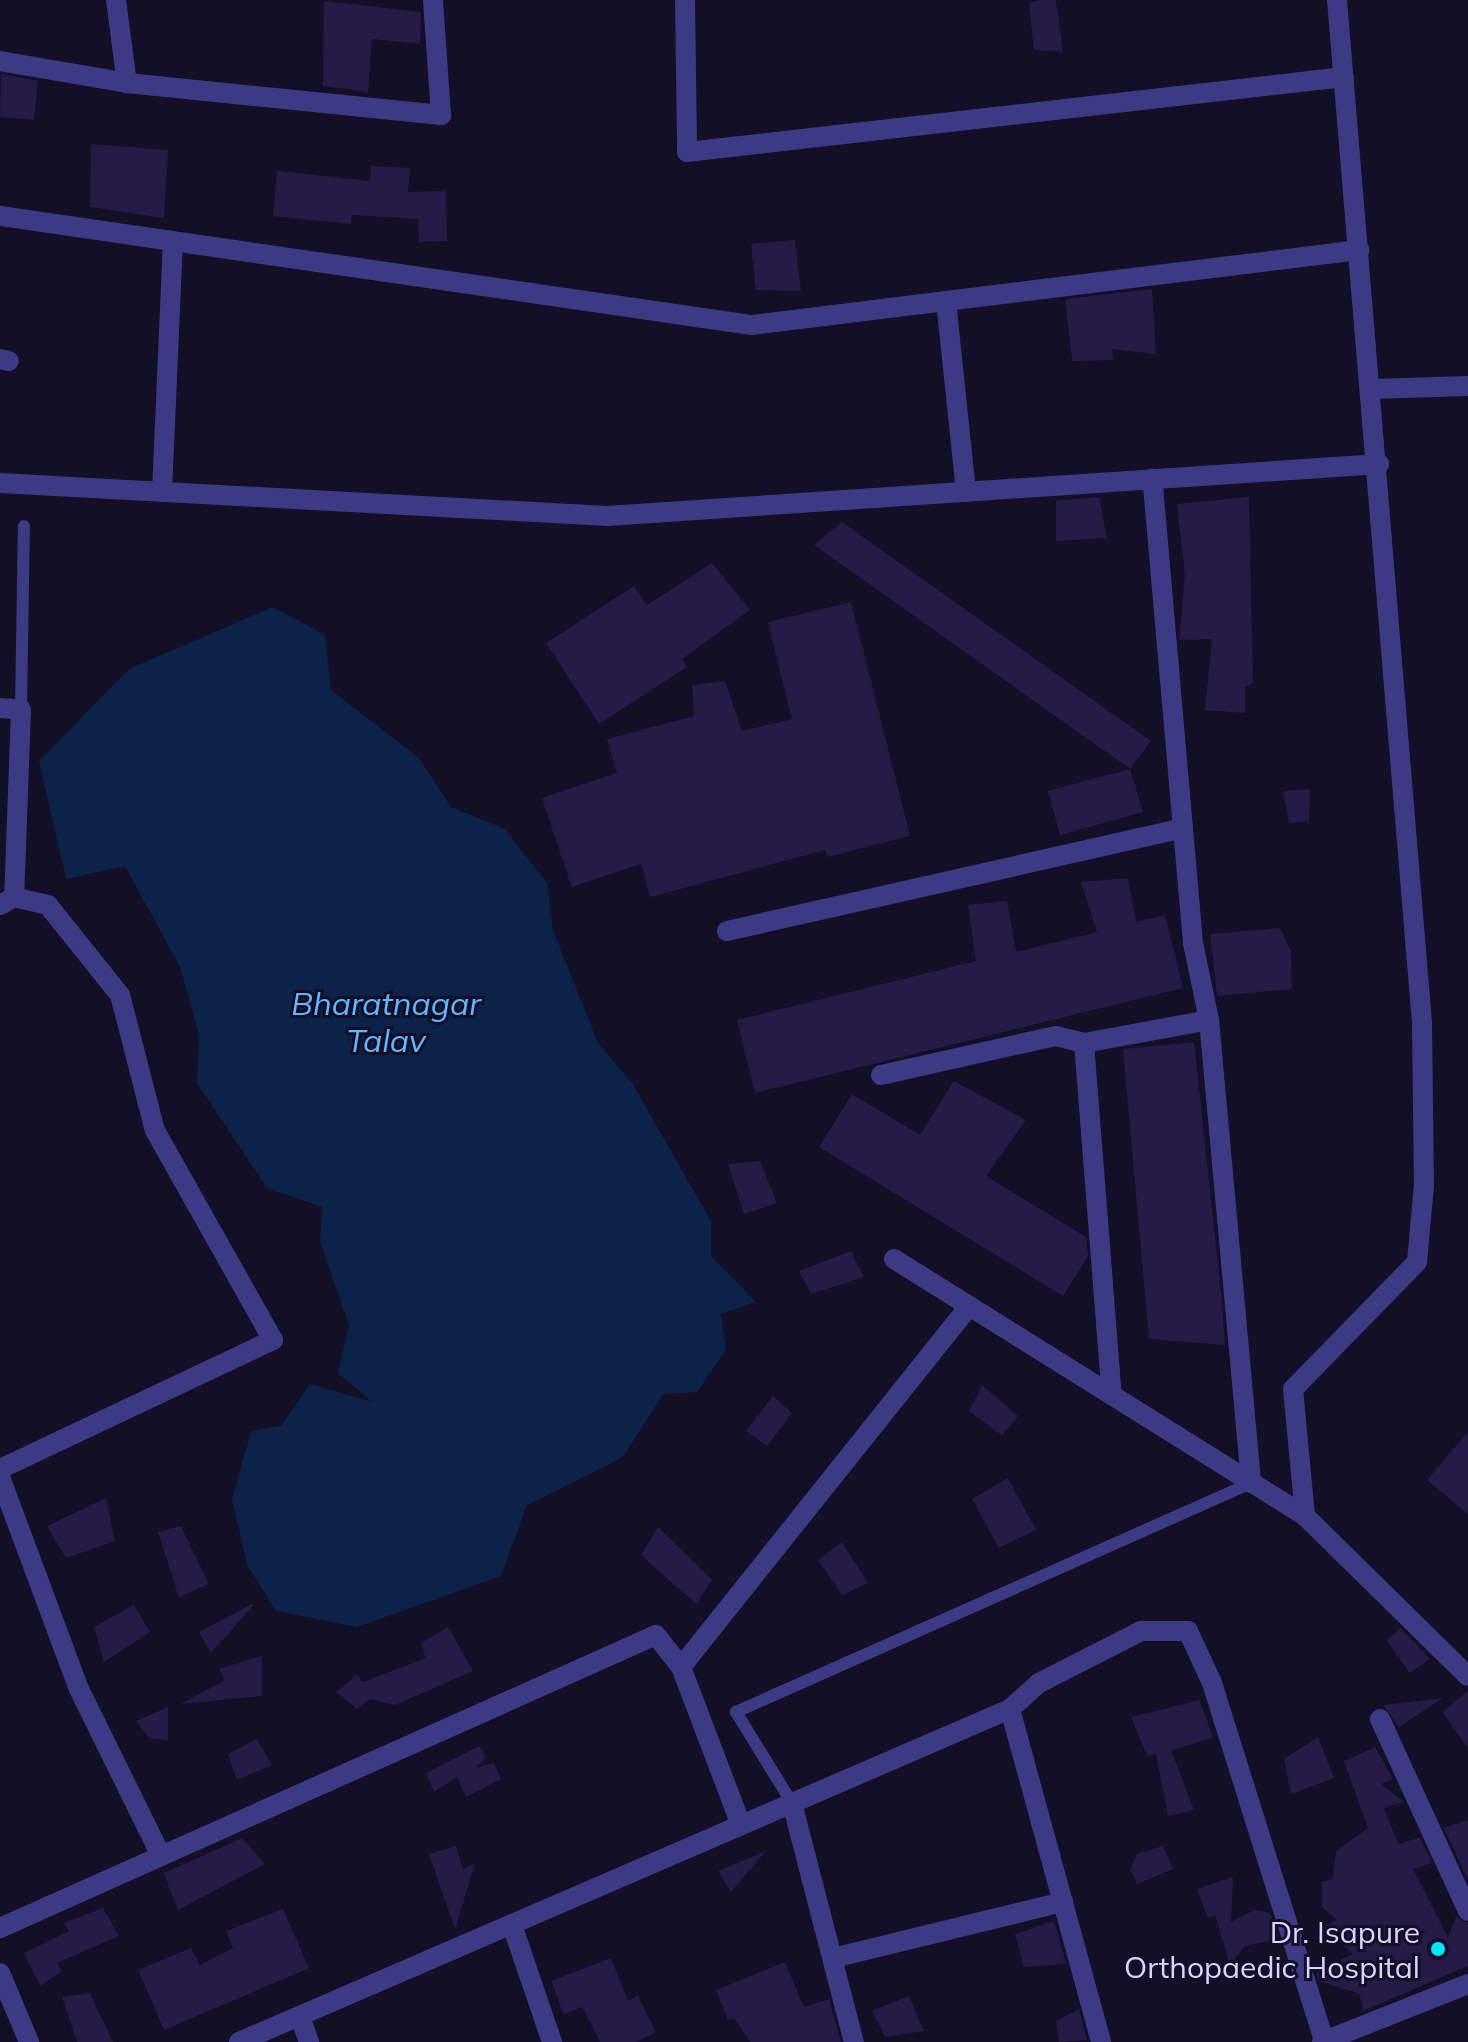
<!DOCTYPE html>
<style>
body{margin:0}
#map{position:relative;width:1468px;height:2042px;overflow:hidden;background:#130f26;font-family:Mulish,sans-serif}
div>[style]{position:absolute}
.water>*{inset:0;background:#0c2248}
.building>*{inset:0;background:#241b47}
.service>*{height:12px;margin:-6px;padding:0 6px;transform-origin:6px;border-radius:6px;background:#3d3a85}
.minor>*{height:20px;margin:-10px;padding:0 10px;transform-origin:10px;border-radius:10px;background:#3d3a85}
.tertiary>*{height:20px;margin:-10px;padding:0 10px;transform-origin:10px;border-radius:10px;background:#3d3a85}
.dots>*{width:22px;height:22px;translate:-50% -50%;box-sizing:border-box;border:4px solid #130f26;border-radius:50%}
span{translate:-50% -50%;white-space:nowrap;text-align:center;line-height:1.15;-webkit-text-stroke:6px #130f26;paint-order:stroke}
.poi-label{font-size:30px;color:#d9d4ff}
.right{translate:-100% -50%;text-align:right}
.water-label{font-size:32px;color:#62b6ff;font-style:italic}
</style>
<div id="map">
<div class="water">
<i style="clip-path:polygon(273px 607px,325px 635px,331px 690px,419px 758px,451px 807px,505px 829px,547px 883px,553px 931px,598px 1043px,632px 1083px,711px 1221px,711px 1256px,756px 1302px,721px 1314px,726px 1350px,697px 1392px,663px 1394px,623px 1457px,527px 1505px,501px 1576px,357px 1627px,276px 1611px,247px 1565px,232px 1499px,251px 1431px,281px 1426px,310px 1384px,372px 1402px,338px 1373px,349px 1325px,320px 1242px,322px 1207px,267px 1188px,197px 1083px,199px 1034px,180px 967px,125px 866px,66px 879px,39px 761px,129px 669px)"></i>
</div>
<div class="building">
<i style="clip-path:polygon(1040px 0,1056px 0,1063px 52px,1034px 50px,1029px 3px)"></i>
<i style="clip-path:polygon(324px 1px,421px 12px,420px 44px,372px 39px,368px 92px,323px 86px)"></i>
<i style="clip-path:polygon(1px 74px,38px 81px,34px 120px,0 117px)"></i>
<i style="clip-path:polygon(91px 144px,168px 150px,164px 218px,90px 207px)"></i>
<i style="clip-path:polygon(371px 166px,410px 168px,408px 192px,446px 191px,447px 241px,419px 242px,418px 219px,352px 215px,351px 224px,273px 216px,277px 171px,370px 181px)"></i>
<i style="clip-path:polygon(795px 240px,801px 291px,756px 290px,751px 244px)"></i>
<i style="clip-path:polygon(1152px 289px,1156px 354px,1112px 349px,1113px 360px,1072px 361px,1065px 299px)"></i>
<i style="clip-path:polygon(1099px 497px,1107px 538px,1056px 541px,1056px 501px)"></i>
<i style="clip-path:polygon(1249px 497px,1253px 683px,1245px 687px,1245px 713px,1205px 710px,1212px 639px,1179px 640px,1185px 574px,1177px 504px)"></i>
<i style="clip-path:polygon(842px 522px,1151px 741px,1130px 769px,814px 545px)"></i>
<i style="clip-path:polygon(712px 563px,750px 610px,682px 659px,687px 667px,599px 724px,546px 643px,634px 586px,647px 605px)"></i>
<i style="clip-path:polygon(851px 602px,910px 836px,827px 857px,825px 850px,650px 897px,641px 864px,572px 887px,542px 798px,617px 773px,607px 739px,694px 716px,692px 685px,725px 681px,742px 731px,792px 719px,768px 622px)"></i>
<i style="clip-path:polygon(1130px 769px,1143px 812px,1060px 835px,1048px 791px)"></i>
<i style="clip-path:polygon(1310px 789px,1309px 821px,1289px 823px,1283px 791px)"></i>
<i style="clip-path:polygon(1128px 878px,1136px 922px,1165px 915px,1183px 988px,755px 1093px,737px 1020px,976px 961px,968px 905px,1007px 901px,1016px 952px,1097px 932px,1081px 882px)"></i>
<i style="clip-path:polygon(1280px 928px,1291px 951px,1292px 989px,1217px 996px,1210px 934px)"></i>
<i style="clip-path:polygon(1194px 1042px,1222px 1302px,1225px 1345px,1149px 1339px,1123px 1049px)"></i>
<i style="clip-path:polygon(954px 1081px,1026px 1120px,986px 1176px,1086px 1237px,1088px 1256px,1063px 1296px,819px 1147px,852px 1094px,920px 1135px)"></i>
<i style="clip-path:polygon(760px 1161px,777px 1203px,744px 1214px,728px 1164px)"></i>
<i style="clip-path:polygon(851px 1251px,864px 1277px,811px 1294px,799px 1271px)"></i>
<i style="clip-path:polygon(982px 1385px,1018px 1416px,1002px 1436px,969px 1411px)"></i>
<i style="clip-path:polygon(773px 1396px,792px 1413px,767px 1446px,746px 1431px)"></i>
<i style="clip-path:polygon(1468px 1432px,1468px 1514px,1427px 1480px)"></i>
<i style="clip-path:polygon(1008px 1478px,1036px 1530px,999px 1548px,972px 1499px)"></i>
<i style="clip-path:polygon(106px 1498px,115px 1541px,66px 1558px,47px 1526px)"></i>
<i style="clip-path:polygon(181px 1526px,209px 1584px,179px 1597px,158px 1532px)"></i>
<i style="clip-path:polygon(658px 1527px,712px 1580px,696px 1604px,641px 1555px)"></i>
<i style="clip-path:polygon(842px 1542px,868px 1583px,842px 1595px,818px 1560px)"></i>
<i style="clip-path:polygon(252px 1604px,253px 1606px,211px 1653px,199px 1632px)"></i>
<i style="clip-path:polygon(134px 1605px,150px 1632px,104px 1662px,94px 1627px)"></i>
<i style="clip-path:polygon(448px 1627px,473px 1671px,395px 1705px,370px 1699px,357px 1709px,336px 1692px,357px 1675px,363px 1682px,426px 1658px,421px 1643px)"></i>
<i style="clip-path:polygon(1401px 1628px,1430px 1659px,1410px 1673px,1386px 1640px)"></i>
<i style="clip-path:polygon(262px 1656px,262px 1696px,181px 1704px,225px 1680px,219px 1669px)"></i>
<i style="clip-path:polygon(1468px 1691px,1468px 1748px,1442px 1712px)"></i>
<i style="clip-path:polygon(1443px 1698px,1399px 1727px,1383px 1705px)"></i>
<i style="clip-path:polygon(1199px 1700px,1213px 1738px,1171px 1750px,1194px 1810px,1168px 1816px,1156px 1754px,1147px 1756px,1131px 1717px)"></i>
<i style="clip-path:polygon(168px 1707px,168px 1740px,149px 1738px,136px 1721px)"></i>
<i style="clip-path:polygon(1318px 1737px,1334px 1778px,1291px 1794px,1284px 1759px)"></i>
<i style="clip-path:polygon(257px 1739px,272px 1765px,237px 1780px,228px 1754px)"></i>
<i style="clip-path:polygon(479px 1746px,486px 1758px,475px 1768px,494px 1763px,501px 1779px,466px 1797px,457px 1777px,434px 1792px,426px 1773px)"></i>
<i style="clip-path:polygon(1375px 1747px,1393px 1779px,1381px 1784px,1404px 1802px,1383px 1808px,1399px 1844px,1420px 1837px,1432px 1863px,1413px 1869px,1448px 1938px,1456px 1916px,1468px 1924px,1468px 1966px,1363px 2011px,1360px 1994px,1319px 1981px,1316px 1971px,1353px 1954px,1322px 1927px,1337px 1920px,1322px 1907px,1322px 1882px,1333px 1879px,1336px 1851px,1368px 1828px,1344px 1761px)"></i>
<i style="clip-path:polygon(1468px 1820px,1468px 1880px,1444px 1828px)"></i>
<i style="clip-path:polygon(242px 1838px,265px 1864px,178px 1910px,164px 1873px)"></i>
<i style="clip-path:polygon(456px 1846px,463px 1869px,475px 1863px,455px 1929px,429px 1854px)"></i>
<i style="clip-path:polygon(1163px 1846px,1173px 1869px,1137px 1884px,1130px 1870px,1137px 1854px)"></i>
<i style="clip-path:polygon(766px 1851px,731px 1892px,718px 1871px)"></i>
<i style="clip-path:polygon(1233px 1877px,1231px 1922px,1254px 1910px,1270px 1913px,1279px 1939px,1245px 1946px,1230px 1965px,1215px 1915px,1208px 1918px,1197px 1889px)"></i>
<i style="clip-path:polygon(103px 1908px,119px 1936px,57px 1963px,62px 1971px,40px 1986px,24px 1953px,69px 1931px,64px 1923px)"></i>
<i style="clip-path:polygon(283px 1909px,309px 1968px,164px 2030px,138px 1970px,191px 1948px,200px 1965px,233px 1948px,226px 1931px)"></i>
<i style="clip-path:polygon(1054px 1921px,1066px 1964px,1024px 1967px,1015px 1934px)"></i>
<i style="clip-path:polygon(611px 1958px,628px 2001px,638px 1996px,656px 2032px,636px 2042px,600px 2042px,582px 2007px,564px 2014px,551px 1981px)"></i>
<i style="clip-path:polygon(785px 1962px,804px 2007px,829px 1999px,841px 2042px,750px 2042px,734px 2018px,728px 2020px,716px 1990px)"></i>
<i style="clip-path:polygon(90px 1993px,113px 2042px,77px 2042px,62px 1997px)"></i>
<i style="clip-path:polygon(909px 1996px,924px 2031px,885px 2037px,872px 2011px)"></i>
<i style="clip-path:polygon(1079px 2009px,1087px 2040px,1059px 2042px,1056px 2021px)"></i>
</div>
<div class="service">
<i style="left:21px;top:710px;width:184px;rotate:-89.1deg"></i>
<i style="left:792px;top:1803px;width:107px;rotate:-121.6deg"></i>
<i style="left:736px;top:1712px;width:564px;rotate:-23.97deg"></i>
</div>
<div class="minor">
<i style="left:116px;top:0;width:84px;rotate:82.5deg"></i>
<i style="left:127px;top:83px;width:316px;rotate:5.8deg"></i>
<i style="left:441px;top:115px;width:115px;rotate:-94deg"></i>
<i style="left:685px;top:0;width:152px;rotate:89.2deg"></i>
<i style="left:687px;top:152px;width:661px;rotate:-6.51deg"></i>
<i style="left:0;top:61px;width:129px;rotate:9.8deg"></i>
<i style="left:0;top:216px;width:760px;rotate:8.25deg"></i>
<i style="left:752px;top:325px;width:612px;rotate:-7.04deg"></i>
<i style="left:946px;top:301px;width:192px;rotate:84deg"></i>
<i style="left:0;top:359px;width:9px;rotate:13deg"></i>
<i style="left:1372px;top:389px;width:96px;rotate:-1.8deg"></i>
<i style="left:0;top:483px;width:608px;rotate:3.11deg"></i>
<i style="left:607px;top:516px;width:774px;rotate:-3.85deg"></i>
<i style="left:162px;top:492px;width:251px;rotate:-87.5deg"></i>
<i style="left:0;top:708px;width:21px;rotate:5deg"></i>
<i style="left:21px;top:710px;width:187px;rotate:92.1deg"></i>
<i style="left:14px;top:897px;width:16px;rotate:150deg"></i>
<i style="left:727px;top:931px;width:467px;rotate:-12.7deg"></i>
<i style="left:1209px;top:1020px;width:465px;rotate:84.8deg"></i>
<i style="left:1084px;top:1043px;width:353px;rotate:85.5deg"></i>
<i style="left:881px;top:1075px;width:179px;rotate:-12.6deg"></i>
<i style="left:1056px;top:1036px;width:29px;rotate:14deg"></i>
<i style="left:1084px;top:1043px;width:127px;rotate:-10.4deg"></i>
<i style="left:1209px;top:1020px;width:79px;rotate:-101.7deg"></i>
<i style="left:1193px;top:943px;width:466px;rotate:-95deg"></i>
<i style="left:894px;top:1259px;width:485px;rotate:32deg"></i>
<i style="left:0;top:1469px;width:302px;rotate:-25.3deg"></i>
<i style="left:273px;top:1340px;width:240px;rotate:-119.4deg"></i>
<i style="left:155px;top:1131px;width:140px;rotate:-104.4deg"></i>
<i style="left:120px;top:995px;width:115px;rotate:-128.7deg"></i>
<i style="left:48px;top:905px;width:35px;rotate:-167deg"></i>
<i style="left:0;top:1477px;width:226px;rotate:69.6deg"></i>
<i style="left:79px;top:1689px;width:186px;rotate:63.8deg"></i>
<i style="left:681px;top:1667px;width:169px;rotate:69.2deg"></i>
<i style="left:1010px;top:1709px;width:345px;rotate:74.7deg"></i>
<i style="left:1380px;top:1719px;width:211px;rotate:65.4deg"></i>
<i style="left:792px;top:1803px;width:247px;rotate:75.5deg"></i>
<i style="left:512px;top:1925px;width:124px;rotate:71.1deg"></i>
<i style="left:0;top:1928px;width:718px;rotate:-24.07deg"></i>
<i style="left:656px;top:1635px;width:41px;rotate:52deg"></i>
<i style="left:681px;top:1667px;width:462px;rotate:-51.4deg"></i>
<i style="left:833px;top:1958px;width:237px;rotate:-13.7deg"></i>
<i style="left:0;top:1973px;width:75px;rotate:67.2deg"></i>
<i style="left:300px;top:2016px;width:28px;rotate:71deg"></i>
<i style="left:239px;top:2042px;width:840px;rotate:-23.36deg"></i>
<i style="left:1010px;top:1709px;width:39px;rotate:-42deg"></i>
<i style="left:1039px;top:1683px;width:114px;rotate:-27deg"></i>
<i style="left:1141px;top:1631px;width:47px"></i>
<i style="left:1188px;top:1631px;width:57px;rotate:65.2deg"></i>
<i style="left:1212px;top:1683px;width:375px;rotate:72.6deg"></i>
<i style="left:1322px;top:2042px;width:157px;rotate:-21.7deg"></i>
</div>
<div class="tertiary">
<i style="left:1337px;top:0;width:1028px;rotate:85.25deg"></i>
<i style="left:1422px;top:1024px;width:161px;rotate:89.3deg"></i>
<i style="left:1424px;top:1185px;width:77px;rotate:95.2deg"></i>
<i style="left:1417px;top:1262px;width:177px;rotate:134.3deg"></i>
<i style="left:1293px;top:1389px;width:128px;rotate:84.6deg"></i>
<i style="left:1305px;top:1516px;width:228px;rotate:44.5deg"></i>
</div>
<div class="dots">
<i style="left:1438px;top:1949px;background:#00e5ff"></i>
</div>
<div class="poi-label">
<span class="right" style="left:1420px;top:1949px">Dr. Isapure<br>Orthopaedic Hospital</span>
</div>
<div class="water-label">
<span style="left:386px;top:1022px">Bharatnagar<br>Talav</span>
</div>
</div>
